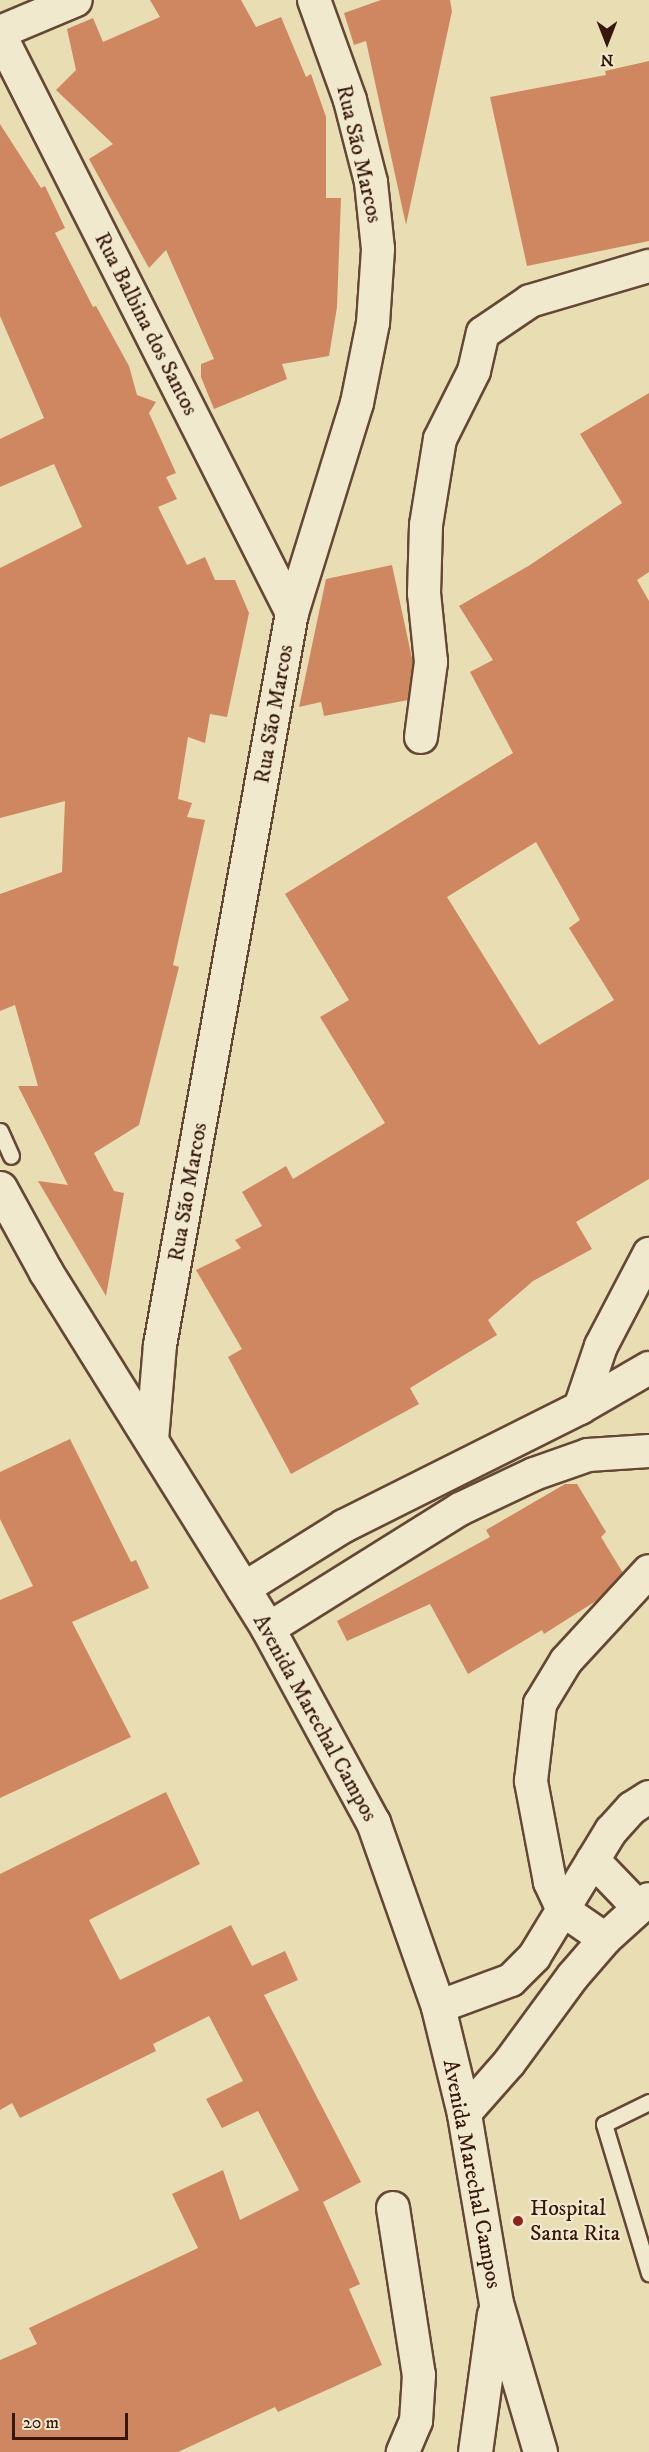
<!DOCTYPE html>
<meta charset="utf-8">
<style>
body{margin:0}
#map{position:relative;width:649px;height:2452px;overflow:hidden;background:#e9ddb3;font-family:"IM FELL DW Pica",serif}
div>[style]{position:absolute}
.building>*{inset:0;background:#ce8761}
.roads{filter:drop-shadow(2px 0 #644835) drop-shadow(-2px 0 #644835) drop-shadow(0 2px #644835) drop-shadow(0 -2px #644835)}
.service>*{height:15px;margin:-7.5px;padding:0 7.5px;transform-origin:7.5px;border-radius:7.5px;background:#f1e9ce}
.minor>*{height:32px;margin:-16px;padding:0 16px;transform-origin:16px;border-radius:16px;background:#f1e9ce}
.tertiary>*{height:33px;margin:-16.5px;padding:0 16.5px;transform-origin:16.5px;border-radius:16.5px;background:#f1e9ce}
.dots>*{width:16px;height:16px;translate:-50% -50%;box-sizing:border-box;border:3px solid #f1e9ce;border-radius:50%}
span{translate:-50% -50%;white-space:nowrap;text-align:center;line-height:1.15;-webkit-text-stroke:4.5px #f1e9ce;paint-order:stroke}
.street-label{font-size:22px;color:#37170b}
.poi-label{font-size:22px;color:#37170b}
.left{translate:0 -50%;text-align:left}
.north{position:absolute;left:577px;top:12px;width:60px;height:60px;-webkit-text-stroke:4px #f1e9ce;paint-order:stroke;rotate:180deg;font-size:16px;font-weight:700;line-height:24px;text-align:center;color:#37170b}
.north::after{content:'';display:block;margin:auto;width:21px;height:27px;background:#37170b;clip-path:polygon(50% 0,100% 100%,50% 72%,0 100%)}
.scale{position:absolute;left:12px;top:2413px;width:116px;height:27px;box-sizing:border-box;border:3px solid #37170b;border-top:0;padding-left:8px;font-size:18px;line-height:21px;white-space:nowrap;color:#37170b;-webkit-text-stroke:4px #f1e9ce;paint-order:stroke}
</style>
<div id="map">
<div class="building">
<i style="clip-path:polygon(150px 0,241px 0,256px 27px,281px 17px,306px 77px,311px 74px,326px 117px,326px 198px,341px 198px,337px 307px,329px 356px,282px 364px,287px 379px,214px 409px,201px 377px,201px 364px,214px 359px,166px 250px,149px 268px,89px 159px,113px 144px,56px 90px,76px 70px,67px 29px,93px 18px,103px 42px,160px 17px)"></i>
<i style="clip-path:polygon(381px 0,450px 0,452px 11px,406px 225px,366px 41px,354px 45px,344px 13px)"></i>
<i style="clip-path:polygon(649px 61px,649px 241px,527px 266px,490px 97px,606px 75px,605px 71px)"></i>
<i style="clip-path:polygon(0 124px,41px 188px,45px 186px,65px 228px,55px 233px,93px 307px,96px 306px,129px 366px,137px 395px,156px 402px,149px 413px,176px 473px,166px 477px,177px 499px,158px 507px,187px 565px,205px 557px,215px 580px,235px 580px,249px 613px,227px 717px,210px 714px,205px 743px,188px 737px,178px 799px,192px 803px,187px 817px,205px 820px,173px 965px,179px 967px,139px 1125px,94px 1153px,114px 1191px,124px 1193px,106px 1296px,38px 1181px,68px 1185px,18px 1086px,38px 1086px,15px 1005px,0 1011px,0 894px,62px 872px,65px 801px,0 818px,0 568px,82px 527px,54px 464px,0 487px,0 439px,44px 418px,0 316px)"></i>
<i style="clip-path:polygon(evenodd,649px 393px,649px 572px,637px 580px,649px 601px,649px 1179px,576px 1222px,592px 1249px,533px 1281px,488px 1320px,497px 1335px,410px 1388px,419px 1404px,291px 1474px,228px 1357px,242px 1349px,196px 1270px,241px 1248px,235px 1240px,262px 1226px,242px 1192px,286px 1166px,293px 1179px,385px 1123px,320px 1017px,349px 1000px,285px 894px,513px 753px,470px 672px,493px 660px,459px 606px,530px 565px,622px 503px,580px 434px,649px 393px,536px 842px,580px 920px,569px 928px,614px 1000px,539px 1045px,447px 897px,536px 842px)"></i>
<i style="clip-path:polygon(392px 565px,413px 663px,408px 700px,324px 716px,321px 702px,299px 707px,326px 579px)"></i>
<i style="clip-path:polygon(70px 1439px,131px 1562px,136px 1560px,149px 1588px,72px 1622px,131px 1737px,0 1798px,0 1600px,33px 1586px,0 1519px,0 1472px)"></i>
<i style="clip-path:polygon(565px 1484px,577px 1484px,606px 1532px,601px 1537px,623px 1573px,599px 1599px,544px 1634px,542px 1630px,468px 1674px,430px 1604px,347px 1641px,337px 1621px,490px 1537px,486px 1530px)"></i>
<i style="clip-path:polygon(166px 1792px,200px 1864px,89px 1920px,120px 1980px,231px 1925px,252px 1966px,285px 1951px,298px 1980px,264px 1995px,361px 2182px,323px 2202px,360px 2284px,349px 2289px,382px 2365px,278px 2412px,275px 2407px,178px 2452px,0 2452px,0 2360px,37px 2344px,29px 2328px,198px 2248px,172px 2194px,223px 2170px,240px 2220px,299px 2190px,258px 2111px,222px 2128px,206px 2099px,243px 2081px,209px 2016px,153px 2044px,156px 2051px,20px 2118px,12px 2103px,0 2110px,0 1874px)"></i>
</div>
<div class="roads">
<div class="service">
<i style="left:0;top:1131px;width:27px;rotate:66deg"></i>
<i style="left:649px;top:2102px;width:50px;rotate:153.9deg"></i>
<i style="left:604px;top:2124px;width:156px;rotate:73.2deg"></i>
</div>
<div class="minor">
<i style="left:0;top:32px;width:82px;rotate:-22.8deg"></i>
<i style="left:0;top:35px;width:648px;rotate:63.2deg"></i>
<i style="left:421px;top:737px;width:76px;rotate:-82.4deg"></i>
<i style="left:431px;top:662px;width:69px;rotate:-95.8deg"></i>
<i style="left:424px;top:593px;width:68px;rotate:-88.3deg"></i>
<i style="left:426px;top:525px;width:87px;rotate:-80.8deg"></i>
<i style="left:440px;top:439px;width:76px;rotate:-63.4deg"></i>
<i style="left:474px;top:371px;width:39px;rotate:-77deg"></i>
<i style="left:483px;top:333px;width:57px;rotate:-34.2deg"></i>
<i style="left:530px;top:301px;width:124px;rotate:-16.4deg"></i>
<i style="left:580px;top:1408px;width:65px;rotate:-71.3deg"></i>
<i style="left:601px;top:1346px;width:104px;rotate:-62.4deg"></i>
<i style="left:152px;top:1440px;width:95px;rotate:-85.2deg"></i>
<i style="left:160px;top:1345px;width:744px;rotate:-79.78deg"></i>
<i style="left:292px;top:613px;width:220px;rotate:-72.8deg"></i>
<i style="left:357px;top:403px;width:82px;rotate:-78.7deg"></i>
<i style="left:373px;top:323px;width:74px;rotate:-86.1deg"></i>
<i style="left:378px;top:249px;width:67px;rotate:-96deg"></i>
<i style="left:371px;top:182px;width:85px;rotate:-104.4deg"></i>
<i style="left:350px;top:100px;width:106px;rotate:-109.8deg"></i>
<i style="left:243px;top:1589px;width:119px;rotate:-32deg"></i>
<i style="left:344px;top:1526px;width:264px;rotate:-26.6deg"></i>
<i style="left:580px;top:1408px;width:80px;rotate:-30.1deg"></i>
<i style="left:268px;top:1629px;width:226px;rotate:-32deg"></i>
<i style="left:460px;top:1509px;width:82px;rotate:-25.3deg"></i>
<i style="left:534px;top:1474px;width:57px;rotate:-19.4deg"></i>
<i style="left:588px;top:1455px;width:61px;rotate:-3.8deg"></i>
<i style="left:593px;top:1860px;width:65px;rotate:46.2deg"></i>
<i style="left:605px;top:1939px;width:51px;rotate:-145.4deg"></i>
<i style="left:563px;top:1910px;width:31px;rotate:-115deg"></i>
<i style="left:550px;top:1882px;width:103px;rotate:-100.7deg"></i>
<i style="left:531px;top:1781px;width:78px;rotate:-83.3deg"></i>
<i style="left:540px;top:1704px;width:50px;rotate:-58.8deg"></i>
<i style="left:566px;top:1661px;width:122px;rotate:-47.3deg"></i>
<i style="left:438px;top:2007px;width:78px;rotate:-20.3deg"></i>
<i style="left:511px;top:1980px;width:33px;rotate:-45deg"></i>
<i style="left:534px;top:1957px;width:148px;rotate:-58.6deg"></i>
<i style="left:611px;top:1831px;width:31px;rotate:-48deg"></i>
<i style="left:632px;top:1808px;width:20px;rotate:-33deg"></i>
<i style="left:464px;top:2114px;width:68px;rotate:-48.6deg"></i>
<i style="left:509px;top:2063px;width:108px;rotate:-53.7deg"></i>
<i style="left:573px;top:1976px;width:49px;rotate:-49.1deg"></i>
<i style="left:605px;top:1939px;width:59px;rotate:-42.3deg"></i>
<i style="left:393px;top:2208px;width:169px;rotate:81.2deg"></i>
<i style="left:419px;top:2375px;width:46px;rotate:93.7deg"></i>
<i style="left:416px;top:2421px;width:34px;rotate:113deg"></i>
</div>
<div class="tertiary">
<i style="left:0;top:1188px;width:96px;rotate:61.3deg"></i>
<i style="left:46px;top:1272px;width:420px;rotate:58.1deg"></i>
<i style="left:268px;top:1629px;width:220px;rotate:61.5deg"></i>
<i style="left:373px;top:1822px;width:196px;rotate:70.6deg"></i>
<i style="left:438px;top:2007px;width:110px;rotate:76.3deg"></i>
<i style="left:464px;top:2114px;width:192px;rotate:80.4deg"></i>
<i style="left:496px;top:2303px;width:155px;rotate:73.5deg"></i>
<i style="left:475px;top:2452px;width:139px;rotate:-82.2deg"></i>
</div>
</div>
<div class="dots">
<i style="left:518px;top:2221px;background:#8f2418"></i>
</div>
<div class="street-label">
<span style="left:359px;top:154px;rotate:77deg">Rua São Marcos</span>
<span style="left:146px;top:324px;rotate:63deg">Rua Balbina dos Santos</span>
<span style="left:274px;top:714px;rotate:-80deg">Rua São Marcos</span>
<span style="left:188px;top:1192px;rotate:-80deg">Rua São Marcos</span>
<span style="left:315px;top:1718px;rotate:61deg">Avenida Marechal Campos</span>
<span style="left:472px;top:2174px;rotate:79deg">Avenida Marechal Campos</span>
</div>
<div class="poi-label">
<span class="left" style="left:530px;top:2221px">Hospital<br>Santa Rita</span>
</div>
<div class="north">N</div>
<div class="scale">20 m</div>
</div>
